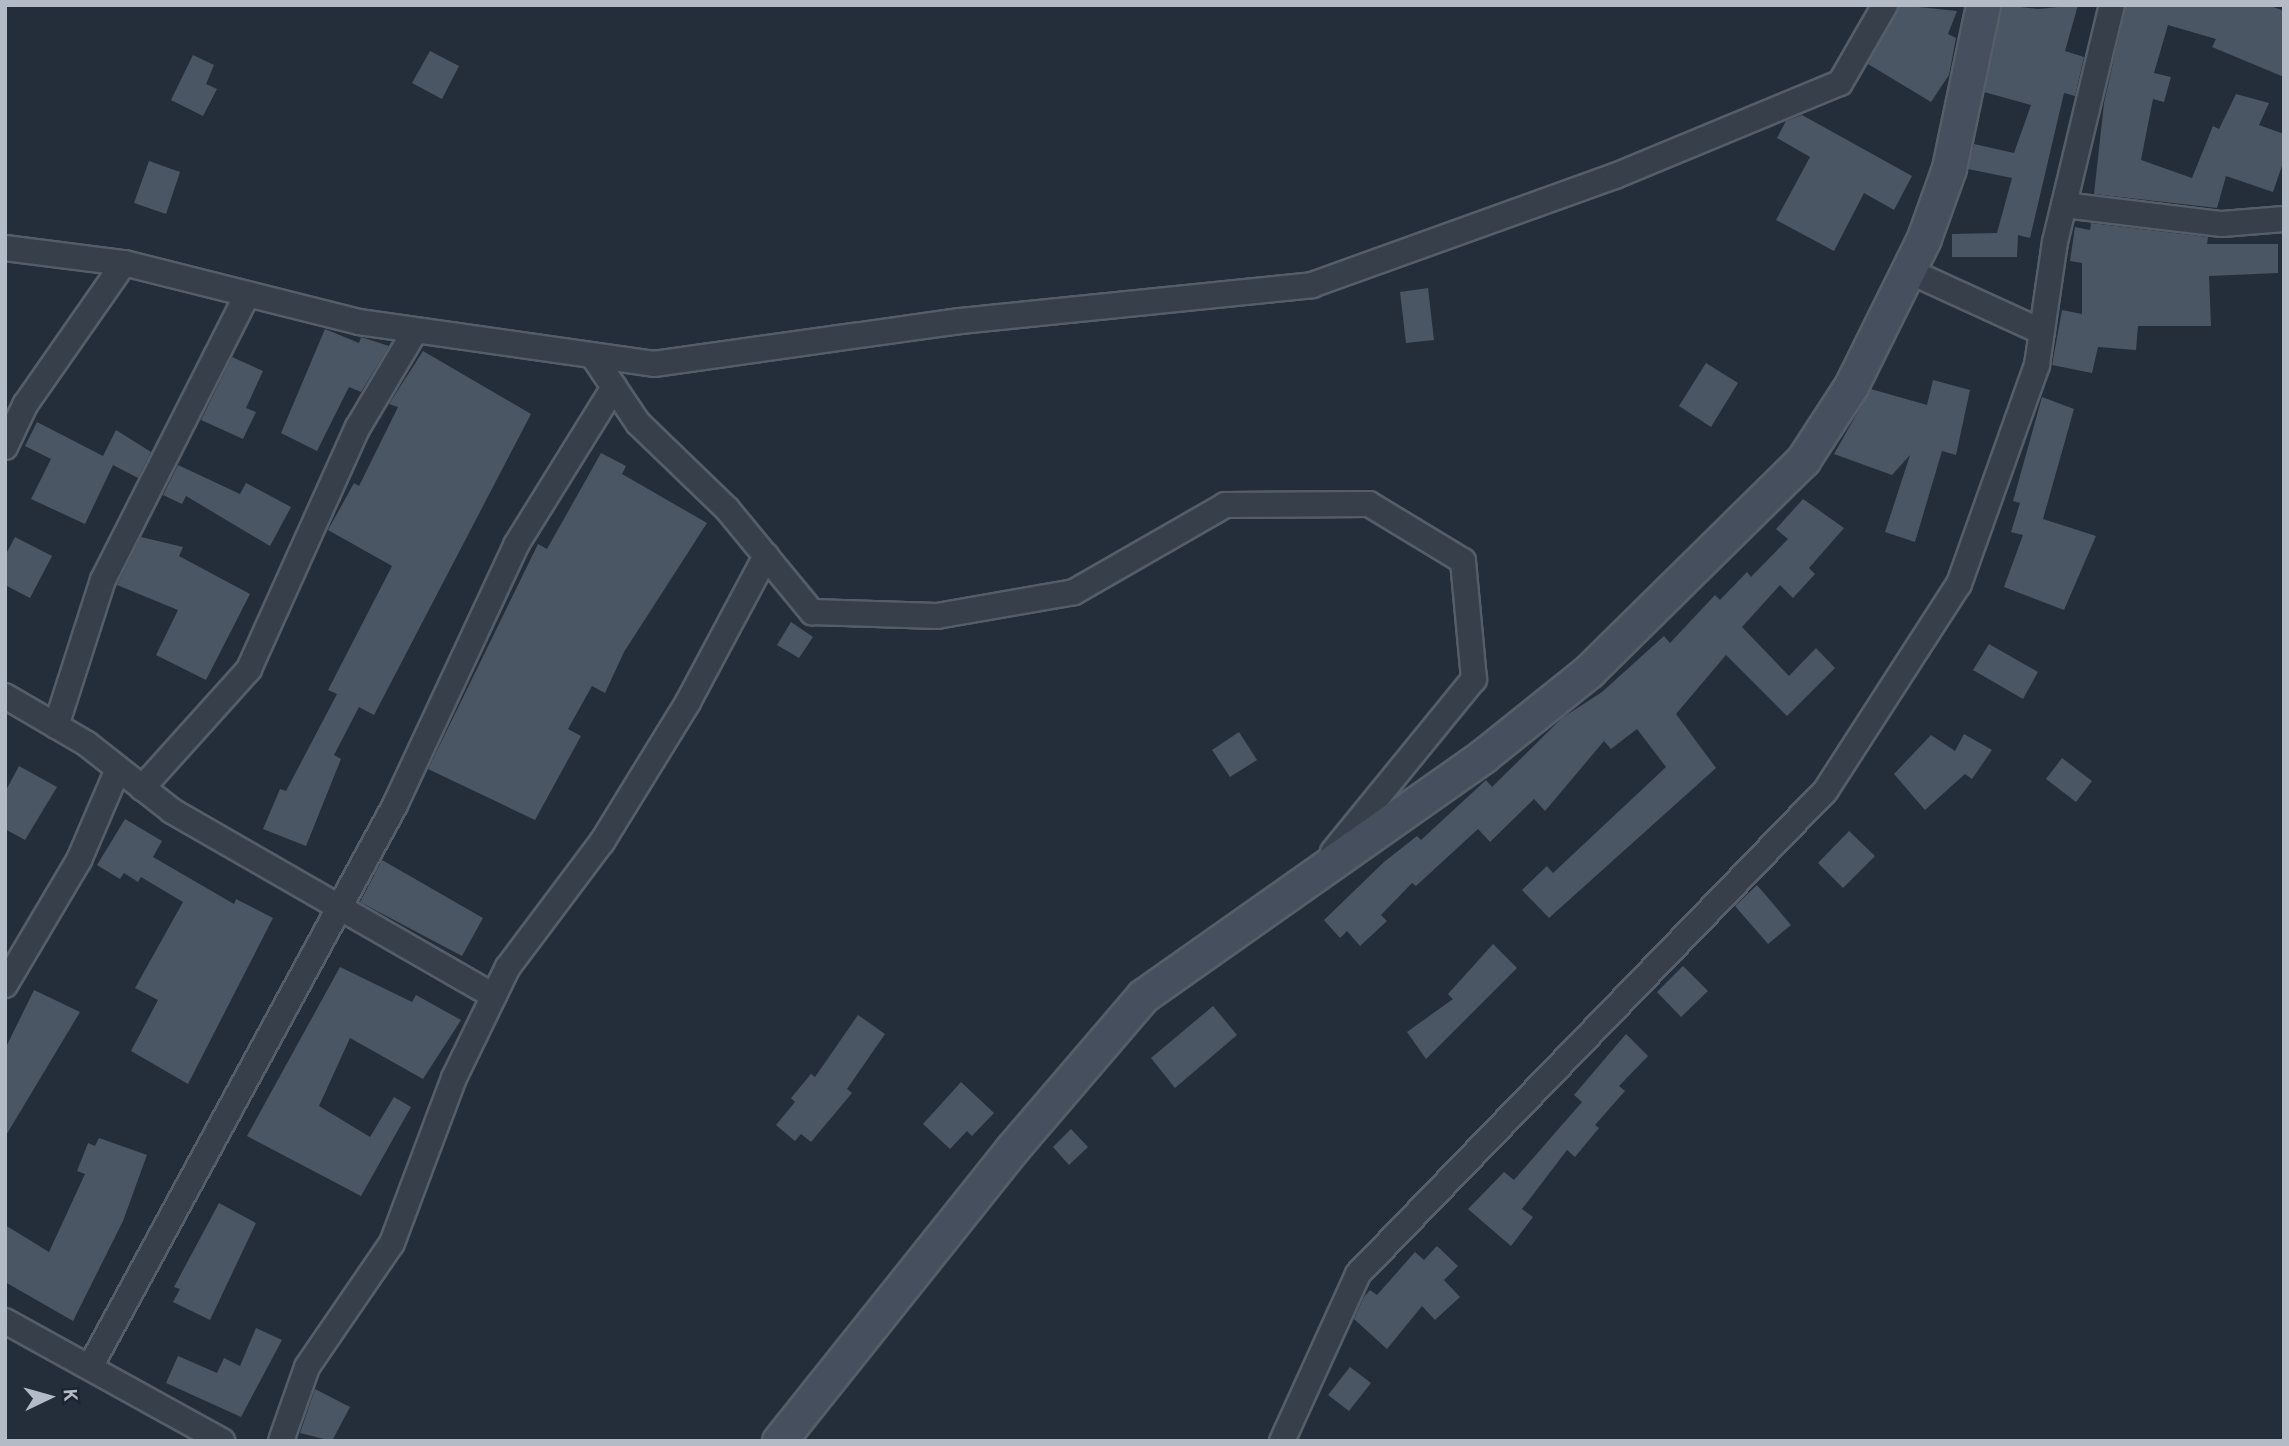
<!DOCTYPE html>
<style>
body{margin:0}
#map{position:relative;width:2289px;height:1446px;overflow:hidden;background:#242e3a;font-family:"DM Sans",sans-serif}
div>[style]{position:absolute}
.building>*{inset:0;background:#4a5663}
.roads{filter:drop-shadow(2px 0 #555e68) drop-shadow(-2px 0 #555e68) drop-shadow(0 2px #555e68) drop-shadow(0 -2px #555e68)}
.street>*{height:24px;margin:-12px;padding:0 12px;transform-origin:12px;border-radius:12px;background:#37404a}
.secondary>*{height:33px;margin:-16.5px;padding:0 16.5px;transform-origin:16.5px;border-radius:16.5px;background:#454f5d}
span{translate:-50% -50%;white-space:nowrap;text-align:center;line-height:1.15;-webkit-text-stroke:5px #1c252f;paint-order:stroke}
.frame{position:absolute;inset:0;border:7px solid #b2bbc6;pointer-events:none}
.north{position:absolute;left:14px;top:1362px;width:70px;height:70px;-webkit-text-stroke:5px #1c252f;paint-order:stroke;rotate:85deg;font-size:19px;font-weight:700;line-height:28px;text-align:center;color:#b2bbc6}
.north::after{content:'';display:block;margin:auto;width:24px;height:32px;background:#b2bbc6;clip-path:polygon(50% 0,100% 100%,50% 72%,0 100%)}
</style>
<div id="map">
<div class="building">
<i style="clip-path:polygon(1900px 5px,1957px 11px,1948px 34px,1956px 38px,1949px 75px,1931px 102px,1868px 64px)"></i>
<i style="clip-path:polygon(2002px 5px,2038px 9px,2078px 5px,2065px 51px,2084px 57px,2075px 96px,2064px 93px,2030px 238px,2018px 235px,2017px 257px,1952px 257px,1952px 234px,1997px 233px,2012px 178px,1968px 169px,1974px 144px,2014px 153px,2031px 105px,1984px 92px)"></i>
<i style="clip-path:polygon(2126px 5px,2268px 5px,2284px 11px,2284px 77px,2212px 47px,2216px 39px,2168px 25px,2154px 73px,2171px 77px,2164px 102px,2153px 99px,2141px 160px,2192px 178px,2213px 126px,2219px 129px,2236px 94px,2269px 103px,2259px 125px,2284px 134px,2284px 160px,2273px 192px,2226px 176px,2217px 208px,2094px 194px,2104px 103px)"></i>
<i style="clip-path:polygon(430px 51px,459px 66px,442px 99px,412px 83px)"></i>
<i style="clip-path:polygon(193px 55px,214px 65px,206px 84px,217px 89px,203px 116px,171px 100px)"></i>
<i style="clip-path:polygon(1802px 115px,1912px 176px,1894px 210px,1864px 193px,1834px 251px,1776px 220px,1810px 157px,1777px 138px,1786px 121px)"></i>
<i style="clip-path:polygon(149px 161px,180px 172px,166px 214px,134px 203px)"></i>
<i style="clip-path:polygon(2091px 223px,2208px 237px,2207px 244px,2278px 244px,2278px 273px,2209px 276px,2211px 326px,2138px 326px,2136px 350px,2098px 347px,2092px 373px,2052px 365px,2062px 310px,2082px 314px,2082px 263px,2070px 261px,2075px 227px,2090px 230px)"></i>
<i style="clip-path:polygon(1428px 288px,1434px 340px,1406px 343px,1400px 292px)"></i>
<i style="clip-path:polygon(325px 329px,359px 343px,361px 337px,389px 346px,361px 392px,349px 387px,317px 451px,281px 433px)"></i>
<i style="clip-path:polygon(423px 351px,531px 414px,374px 715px,359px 707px,334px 755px,341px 759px,306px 846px,263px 829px,280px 789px,286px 791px,337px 694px,328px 690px,392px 566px,328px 530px,354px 483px,359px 486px,398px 407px,389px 404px)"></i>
<i style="clip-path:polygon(232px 357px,263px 371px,246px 408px,256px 412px,243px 439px,201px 420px)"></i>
<i style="clip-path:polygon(1706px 363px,1738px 383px,1711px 427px,1679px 406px)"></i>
<i style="clip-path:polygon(1933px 380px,1970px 390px,1956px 455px,1942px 451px,1915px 542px,1885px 532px,1910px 455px,1892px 475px,1834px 454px,1871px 389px,1927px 405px)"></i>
<i style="clip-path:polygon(2042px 397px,2074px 409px,2043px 519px,2096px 536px,2064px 610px,2004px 587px,2023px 535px,2011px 532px,2020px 503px,2013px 501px)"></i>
<i style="clip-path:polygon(37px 422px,103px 456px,116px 430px,151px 452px,138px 478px,113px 465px,85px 524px,31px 499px,51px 459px,25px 446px)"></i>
<i style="clip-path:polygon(601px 453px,626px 466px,622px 474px,707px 523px,624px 652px,605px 693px,592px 686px,568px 729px,581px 736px,535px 820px,428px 769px,538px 544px,547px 549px)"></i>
<i style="clip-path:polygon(178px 465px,240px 494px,246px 483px,291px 507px,270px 546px,186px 496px,182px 504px,163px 495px)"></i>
<i style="clip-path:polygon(1803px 499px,1844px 528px,1809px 568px,1815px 574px,1793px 598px,1780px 585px,1742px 627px,1789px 676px,1816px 648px,1835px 668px,1787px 716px,1726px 655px,1676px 714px,1716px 768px,1549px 918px,1522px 890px,1547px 866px,1553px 873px,1666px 767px,1637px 729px,1611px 749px,1604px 741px,1545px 811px,1534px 799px,1490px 842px,1478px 829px,1416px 886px,1412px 883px,1381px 915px,1387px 921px,1360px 946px,1347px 931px,1340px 938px,1324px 920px,1384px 862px,1417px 836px,1421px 840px,1486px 780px,1492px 787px,1562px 718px,1602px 692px,1664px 636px,1670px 643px,1715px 595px,1720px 600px,1747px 572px,1751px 577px,1788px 539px,1776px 529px)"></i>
<i style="clip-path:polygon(15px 537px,52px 556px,30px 598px,5px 585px,5px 556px)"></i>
<i style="clip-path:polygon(141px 537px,183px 547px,179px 556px,250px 594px,206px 680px,156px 655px,178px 610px,117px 585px)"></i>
<i style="clip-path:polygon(791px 622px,813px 637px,799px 658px,777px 645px)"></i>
<i style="clip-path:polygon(1989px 644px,2038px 672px,2023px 699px,1973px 670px)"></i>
<i style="clip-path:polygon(1239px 732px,1257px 760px,1230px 777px,1212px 750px)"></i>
<i style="clip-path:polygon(1964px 734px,1992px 750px,1972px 779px,1965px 774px,1925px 810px,1894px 774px,1931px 735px,1955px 751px)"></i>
<i style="clip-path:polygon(2062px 758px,2092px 781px,2076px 802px,2046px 779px)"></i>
<i style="clip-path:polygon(19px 766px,57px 787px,25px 840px,5px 829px,5px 792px)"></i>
<i style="clip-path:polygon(125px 819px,162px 841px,153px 857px,234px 904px,236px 899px,273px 918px,188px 1084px,131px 1051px,158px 1000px,135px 988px,183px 902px,141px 877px,138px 882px,124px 873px,120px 879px,97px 865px)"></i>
<i style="clip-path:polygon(1849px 831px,1875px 856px,1843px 888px,1818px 863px)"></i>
<i style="clip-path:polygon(382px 860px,483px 918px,462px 956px,360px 902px)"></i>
<i style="clip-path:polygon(1757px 885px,1791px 925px,1768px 944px,1735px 906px)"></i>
<i style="clip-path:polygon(1493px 944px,1517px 968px,1426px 1059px,1407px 1032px,1453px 999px,1448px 994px)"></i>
<i style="clip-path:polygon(1683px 966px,1708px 991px,1681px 1017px,1657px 992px)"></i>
<i style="clip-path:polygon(340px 967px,412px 1002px,416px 995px,461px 1020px,423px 1079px,350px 1038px,319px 1106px,370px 1137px,394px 1097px,411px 1107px,361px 1196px,247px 1136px)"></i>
<i style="clip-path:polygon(34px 990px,80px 1012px,5px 1137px,5px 1049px)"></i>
<i style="clip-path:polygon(1213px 1006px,1237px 1035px,1175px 1088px,1151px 1058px)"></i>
<i style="clip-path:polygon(858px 1015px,885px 1034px,847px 1089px,852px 1093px,811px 1142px,801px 1134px,795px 1141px,776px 1125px,795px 1102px,791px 1098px,811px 1074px,815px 1077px)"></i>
<i style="clip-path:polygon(1626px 1034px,1648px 1056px,1619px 1086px,1625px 1091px,1595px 1125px,1599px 1128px,1575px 1157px,1567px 1150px,1522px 1209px,1533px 1217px,1511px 1246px,1468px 1209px,1504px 1172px,1514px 1180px,1582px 1102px,1574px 1095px)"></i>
<i style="clip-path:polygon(961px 1082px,994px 1113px,972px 1136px,967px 1131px,950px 1149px,923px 1124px)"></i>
<i style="clip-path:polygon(1071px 1129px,1088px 1147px,1069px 1165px,1053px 1147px)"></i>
<i style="clip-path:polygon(99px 1138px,147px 1155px,123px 1221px,73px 1321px,5px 1282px,5px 1225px,49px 1252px,85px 1174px,77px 1171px,88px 1143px,95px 1146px)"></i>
<i style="clip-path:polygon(219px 1203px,256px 1223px,210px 1320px,173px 1302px,180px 1289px,174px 1287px)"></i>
<i style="clip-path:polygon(1437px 1246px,1458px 1266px,1444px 1280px,1460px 1297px,1435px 1320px,1422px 1306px,1387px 1349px,1354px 1319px,1364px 1297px,1370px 1290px,1377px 1295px,1415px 1252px,1424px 1260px)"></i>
<i style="clip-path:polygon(256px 1328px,282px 1340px,241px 1417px,166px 1383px,178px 1356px,217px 1373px,224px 1358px,240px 1366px)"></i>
<i style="clip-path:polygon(1350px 1367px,1371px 1383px,1349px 1411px,1328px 1395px)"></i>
<i style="clip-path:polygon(315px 1389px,350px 1407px,332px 1441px,300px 1433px)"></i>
</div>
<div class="roads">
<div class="street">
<i style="left:2064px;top:205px;width:159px;rotate:6.9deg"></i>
<i style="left:2222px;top:224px;width:62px;rotate:-4.6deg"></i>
<i style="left:5px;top:248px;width:120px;rotate:7.2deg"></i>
<i style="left:124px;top:263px;width:242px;rotate:14.1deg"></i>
<i style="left:359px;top:322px;width:298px;rotate:8.1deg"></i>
<i style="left:654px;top:364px;width:309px;rotate:-8deg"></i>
<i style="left:960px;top:321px;width:354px;rotate:-5.8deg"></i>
<i style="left:1312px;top:285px;width:322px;rotate:-19.8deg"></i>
<i style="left:1615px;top:176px;width:243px;rotate:-22.5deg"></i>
<i style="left:1840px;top:83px;width:90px;rotate:-60deg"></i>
<i style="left:1909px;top:271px;width:146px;rotate:24.6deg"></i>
<i style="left:593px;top:356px;width:81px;rotate:56.1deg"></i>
<i style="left:638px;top:423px;width:124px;rotate:44deg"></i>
<i style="left:727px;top:509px;width:134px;rotate:50.5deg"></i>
<i style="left:812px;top:612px;width:125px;rotate:1.8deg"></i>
<i style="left:937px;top:616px;width:139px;rotate:-9.9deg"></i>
<i style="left:1074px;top:592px;width:174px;rotate:-29.9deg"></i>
<i style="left:1225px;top:505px;width:144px;rotate:-0.4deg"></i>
<i style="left:1369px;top:504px;width:110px;rotate:31.2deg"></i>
<i style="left:1463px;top:561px;width:119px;rotate:84.7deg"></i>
<i style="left:1474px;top:679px;width:223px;rotate:129.2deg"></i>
<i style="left:5px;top:447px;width:47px;rotate:-64.5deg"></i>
<i style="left:25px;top:405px;width:173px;rotate:-55.1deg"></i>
<i style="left:5px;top:696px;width:95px;rotate:30.3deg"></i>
<i style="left:87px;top:744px;width:108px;rotate:38.2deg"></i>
<i style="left:172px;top:811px;width:371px;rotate:29.9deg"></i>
<i style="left:56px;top:726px;width:153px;rotate:-72.2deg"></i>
<i style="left:103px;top:580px;width:319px;rotate:-63.2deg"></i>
<i style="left:142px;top:788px;width:160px;rotate:-48deg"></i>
<i style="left:249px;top:669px;width:265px;rotate:-65.8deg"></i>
<i style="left:358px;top:427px;width:112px;rotate:-59.3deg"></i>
<i style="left:5px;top:985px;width:145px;rotate:-59.4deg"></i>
<i style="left:79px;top:860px;width:99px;rotate:-66.8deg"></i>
<i style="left:5px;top:1321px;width:248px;rotate:28.9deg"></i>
<i style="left:90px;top:1367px;width:639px;rotate:-61.51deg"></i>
<i style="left:395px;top:805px;width:287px;rotate:-65deg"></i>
<i style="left:516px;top:545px;width:186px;rotate:-58.2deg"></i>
<i style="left:281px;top:1441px;width:78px;rotate:-70.6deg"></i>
<i style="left:307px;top:1367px;width:150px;rotate:-55.6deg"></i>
<i style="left:392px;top:1243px;width:176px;rotate:-69.4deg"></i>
<i style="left:454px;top:1078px;width:123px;rotate:-64.1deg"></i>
<i style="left:508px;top:967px;width:156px;rotate:-53.1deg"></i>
<i style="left:602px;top:842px;width:164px;rotate:-58.4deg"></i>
<i style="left:688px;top:702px;width:166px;rotate:-61.9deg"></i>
<i style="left:1282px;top:1441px;width:183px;rotate:-65.5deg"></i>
<i style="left:1358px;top:1274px;width:673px;rotate:-45.96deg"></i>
<i style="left:1826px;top:790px;width:245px;rotate:-57.2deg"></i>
<i style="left:1959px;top:584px;width:232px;rotate:-70.4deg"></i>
<i style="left:2037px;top:365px;width:124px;rotate:-81.7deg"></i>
<i style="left:2055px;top:242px;width:244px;rotate:-76.5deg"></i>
</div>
<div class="secondary">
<i style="left:779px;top:1441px;width:374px;rotate:-51.4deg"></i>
<i style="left:1012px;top:1149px;width:201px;rotate:-49.4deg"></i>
<i style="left:1143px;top:996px;width:416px;rotate:-35.2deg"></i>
<i style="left:1483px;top:756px;width:136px;rotate:-38.7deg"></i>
<i style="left:1589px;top:671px;width:301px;rotate:-44.6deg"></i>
<i style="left:1803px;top:460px;width:88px;rotate:-57deg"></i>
<i style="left:1851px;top:386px;width:165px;rotate:-63.7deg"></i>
<i style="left:1924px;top:238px;width:74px;rotate:-70.3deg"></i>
<i style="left:1949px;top:168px;width:167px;rotate:-78.2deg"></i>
</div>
</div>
<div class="frame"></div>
<div class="north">K</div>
</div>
